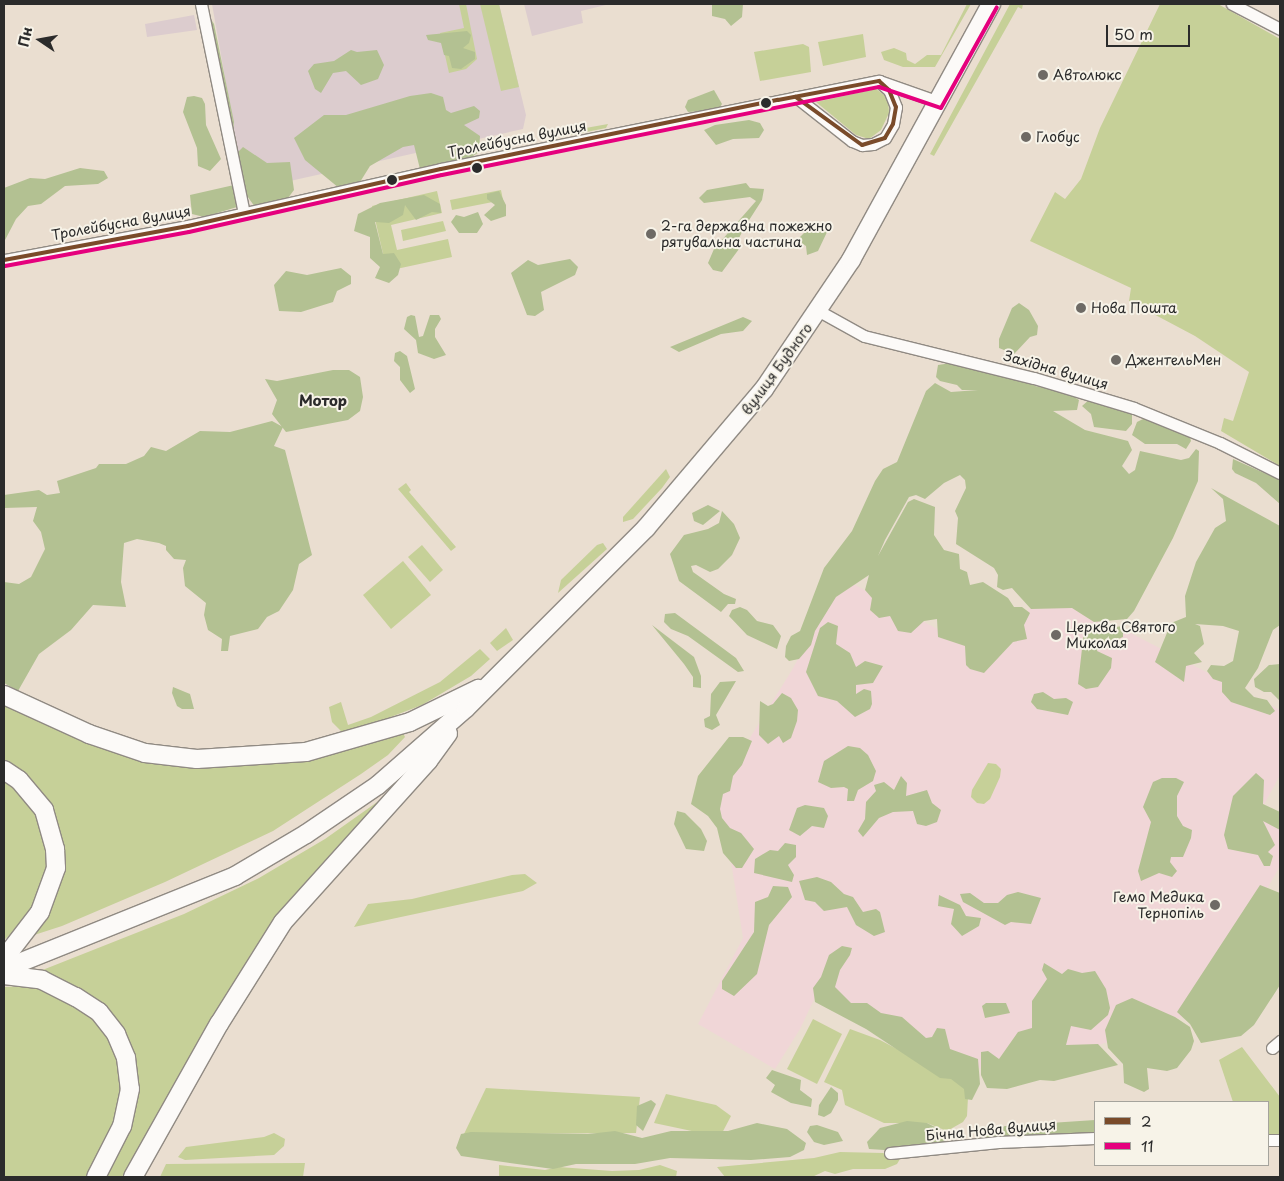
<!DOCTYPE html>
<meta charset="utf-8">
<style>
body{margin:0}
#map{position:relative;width:1284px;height:1181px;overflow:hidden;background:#eaded0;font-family:"Playpen Sans",sans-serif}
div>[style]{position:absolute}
.built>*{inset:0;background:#f0d6d7}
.industrial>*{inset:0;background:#dcccce}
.green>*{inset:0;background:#c6d098}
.forest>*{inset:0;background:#b3c192}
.roads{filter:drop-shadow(1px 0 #908a83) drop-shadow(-1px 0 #908a83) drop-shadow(0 1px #908a83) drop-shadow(0 -1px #908a83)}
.minor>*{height:11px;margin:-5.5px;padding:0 5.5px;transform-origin:5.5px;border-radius:5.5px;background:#fcfaf8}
.highway>*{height:18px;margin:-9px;padding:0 9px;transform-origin:9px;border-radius:9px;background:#fcfaf8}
.bus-1>*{height:4px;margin:-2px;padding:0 2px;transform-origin:2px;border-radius:2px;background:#7a4b2a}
.bus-2>*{height:4px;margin:-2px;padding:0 2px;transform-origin:2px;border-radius:2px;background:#e5007d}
.dots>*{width:14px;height:14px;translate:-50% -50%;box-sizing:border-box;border:2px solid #f7f3e8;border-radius:50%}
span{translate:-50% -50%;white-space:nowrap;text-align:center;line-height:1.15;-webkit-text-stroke:4px #f7f3e8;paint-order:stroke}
.poi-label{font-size:14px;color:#2b2b2b}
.left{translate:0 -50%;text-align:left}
.right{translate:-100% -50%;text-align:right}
.street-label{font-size:14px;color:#2b2b2b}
.neighbourhood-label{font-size:15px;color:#2b2b2b;font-weight:700}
.frame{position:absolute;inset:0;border:5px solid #2b2b2b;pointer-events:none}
.legend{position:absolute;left:1094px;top:1101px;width:175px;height:65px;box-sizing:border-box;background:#f7f3e8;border:1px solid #a5a39c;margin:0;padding:6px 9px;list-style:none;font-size:15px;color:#2b2b2b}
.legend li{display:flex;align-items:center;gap:10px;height:25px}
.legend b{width:25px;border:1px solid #a5a39c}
.north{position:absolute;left:15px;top:15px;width:50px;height:50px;-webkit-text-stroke:4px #f7f3e8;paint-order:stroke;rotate:282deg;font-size:14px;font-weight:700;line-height:20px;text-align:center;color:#2b2b2b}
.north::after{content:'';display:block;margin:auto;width:18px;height:22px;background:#2b2b2b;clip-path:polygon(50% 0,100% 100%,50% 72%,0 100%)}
.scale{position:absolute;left:1106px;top:25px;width:84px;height:22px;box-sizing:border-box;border:2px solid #2b2b2b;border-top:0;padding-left:6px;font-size:15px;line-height:18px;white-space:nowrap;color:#2b2b2b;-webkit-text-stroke:4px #f7f3e8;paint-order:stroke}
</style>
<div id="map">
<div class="built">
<i style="clip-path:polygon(842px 578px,986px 655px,1047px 590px,1280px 710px,1280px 775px,1261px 810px,1280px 822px,1280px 866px,1196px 1012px,1058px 1059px,990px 1071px,942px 1057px,819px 989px,800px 1029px,775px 1069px,698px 1024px,743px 938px,728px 842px,711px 815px,751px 736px,792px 670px)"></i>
</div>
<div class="industrial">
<i style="clip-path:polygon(212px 4px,499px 4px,526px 115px,523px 129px,245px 191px)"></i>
<i style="clip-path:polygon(524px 4px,610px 4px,581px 11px,583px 23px,532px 36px)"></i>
<i style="clip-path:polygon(194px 15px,197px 30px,147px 37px,145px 24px)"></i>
</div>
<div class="green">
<i style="clip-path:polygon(459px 4px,466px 4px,477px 59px,466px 69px,449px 73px,440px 33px,464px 28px)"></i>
<i style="clip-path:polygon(480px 4px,499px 4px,519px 87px,501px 91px)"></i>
<i style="clip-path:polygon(967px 4px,971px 4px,935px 67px,903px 67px,884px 60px,881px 52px,894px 48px,906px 53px,907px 60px,915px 64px,927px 55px,941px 55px)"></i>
<i style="clip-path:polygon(1010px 4px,1023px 4px,1022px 9px,1018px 7px,934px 156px,930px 154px)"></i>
<i style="clip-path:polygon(1160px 4px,1218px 4px,1280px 39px,1280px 466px,1221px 431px,1224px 418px,1233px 421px,1249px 372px,1195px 336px,1129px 301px,1131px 288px,1030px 241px,1055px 192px,1065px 199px,1081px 179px,1100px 128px)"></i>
<i style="clip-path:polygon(863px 34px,866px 57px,823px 66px,818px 42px)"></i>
<i style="clip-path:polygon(803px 44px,809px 47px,811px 72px,760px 81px,754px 52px)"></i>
<i style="clip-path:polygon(876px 89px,888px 98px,889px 113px,881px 130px,869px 139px,856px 135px,816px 102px)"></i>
<i style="clip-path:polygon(608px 124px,606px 128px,562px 137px,552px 134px)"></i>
<i style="clip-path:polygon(501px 190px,503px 200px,452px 210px,450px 200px)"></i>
<i style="clip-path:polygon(437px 191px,442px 213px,391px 225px,397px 250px,448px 239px,452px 257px,387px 271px,372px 206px)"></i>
<i style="clip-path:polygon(443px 221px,446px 231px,403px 241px,401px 230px)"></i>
<i style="clip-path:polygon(666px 469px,670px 477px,662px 488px,633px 519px,623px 522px,623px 517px)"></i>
<i style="clip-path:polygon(406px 483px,411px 490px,409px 492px,456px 547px,451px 551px,398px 489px)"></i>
<i style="clip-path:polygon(603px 543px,607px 549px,558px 593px,561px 580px,597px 545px)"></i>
<i style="clip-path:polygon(422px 545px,443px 570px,430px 582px,408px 557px)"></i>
<i style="clip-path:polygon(403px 561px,431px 595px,391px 629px,363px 595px)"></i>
<i style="clip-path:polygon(506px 628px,513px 640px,497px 651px,490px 643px)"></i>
<i style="clip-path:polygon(480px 649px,490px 659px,471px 676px,422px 705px,349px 733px,342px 732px,332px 722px,329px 707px,341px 702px,348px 725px,371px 717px,440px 682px)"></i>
<i style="clip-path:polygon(4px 705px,106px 746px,164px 760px,403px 733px,405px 737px,388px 755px,361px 774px,273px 831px,165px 882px,62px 926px,31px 936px,59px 836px,4px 764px)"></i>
<i style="clip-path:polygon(988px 763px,996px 764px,1001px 769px,1000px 777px,990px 799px,984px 804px,977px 803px,971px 797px,972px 790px)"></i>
<i style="clip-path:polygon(4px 777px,39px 816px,50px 856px,44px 889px,23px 923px,4px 940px)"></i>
<i style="clip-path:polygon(390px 793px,310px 878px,252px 952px,122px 1177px,101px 1177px,129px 1118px,124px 1040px,40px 971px,184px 914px,259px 878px,325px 839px)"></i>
<i style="clip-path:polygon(525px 874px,537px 883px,523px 891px,354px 927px,368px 904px,412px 899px,512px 875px)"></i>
<i style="clip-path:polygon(25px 986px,57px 992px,97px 1019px,114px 1042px,125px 1090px,115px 1127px,88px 1177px,4px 1177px,4px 987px)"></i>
<i style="clip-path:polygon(813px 1019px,842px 1034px,817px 1084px,787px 1069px)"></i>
<i style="clip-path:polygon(850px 1029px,880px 1040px,963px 1084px,968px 1097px,967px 1116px,963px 1122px,947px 1131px,927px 1123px,884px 1123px,845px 1105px,842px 1090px,824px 1082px)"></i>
<i style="clip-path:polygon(1242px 1047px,1280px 1097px,1280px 1134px,1268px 1136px,1268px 1102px,1233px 1102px,1219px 1060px)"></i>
<i style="clip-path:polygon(486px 1088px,640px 1097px,636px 1133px,464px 1134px)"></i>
<i style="clip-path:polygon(666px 1094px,716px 1105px,731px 1116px,720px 1137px,654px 1123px)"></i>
<i style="clip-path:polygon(274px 1133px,285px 1139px,284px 1146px,274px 1155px,185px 1160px,178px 1157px,186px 1147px,264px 1137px)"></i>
<i style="clip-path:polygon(840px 1152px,883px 1153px,900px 1159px,897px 1164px,885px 1169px,853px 1169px,835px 1174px,825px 1171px,812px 1177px,725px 1177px,717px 1167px,814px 1158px)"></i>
<i style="clip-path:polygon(305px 1163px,303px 1177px,160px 1177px,166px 1164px)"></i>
<i style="clip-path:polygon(499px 1165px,545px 1170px,559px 1167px,612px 1171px,639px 1170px,660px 1165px,677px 1171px,676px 1177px,499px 1177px)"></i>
</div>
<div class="forest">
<i style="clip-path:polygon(712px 4px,743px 4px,742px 17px,731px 26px,725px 19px,712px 16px)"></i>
<i style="clip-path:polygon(207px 13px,214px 24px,234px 122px,233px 131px,228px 133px)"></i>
<i style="clip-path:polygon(467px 31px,471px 35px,469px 43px,463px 48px,475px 52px,475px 59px,461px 69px,452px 68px,449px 56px,444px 55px,441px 43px,428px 40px,426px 35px)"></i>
<i style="clip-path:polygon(351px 50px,357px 52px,377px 50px,384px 65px,378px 79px,361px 85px,346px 71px,333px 73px,321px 93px,315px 89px,308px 71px,314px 64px,334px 61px)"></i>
<i style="clip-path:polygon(714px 90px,722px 104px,718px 110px,688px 112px,685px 107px,688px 100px)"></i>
<i style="clip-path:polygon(431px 93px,443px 97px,446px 110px,451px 113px,474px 106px,480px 111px,479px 118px,464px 125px,480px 136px,479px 152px,470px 158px,420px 169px,414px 145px,403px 147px,370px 166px,360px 182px,339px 188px,305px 160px,294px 138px,324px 115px,346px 115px,410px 96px)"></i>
<i style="clip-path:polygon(194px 96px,202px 98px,205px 104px,206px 125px,221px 159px,210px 171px,198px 166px,197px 148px,183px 112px,187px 97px)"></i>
<i style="clip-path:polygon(749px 120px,760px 123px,764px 130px,759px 138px,733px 139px,716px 145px,704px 130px,715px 125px)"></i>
<i style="clip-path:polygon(243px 147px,267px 163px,290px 162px,294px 190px,288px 198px,255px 207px,245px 193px,237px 153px)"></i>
<i style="clip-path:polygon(80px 168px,104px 171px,108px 178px,98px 184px,65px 186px,41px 204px,28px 206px,16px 219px,4px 242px,4px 188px,30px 178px,45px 179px)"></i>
<i style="clip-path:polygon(746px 183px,750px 188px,764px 189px,762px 200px,744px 228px,738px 240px,739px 249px,722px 272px,713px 270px,708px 263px,714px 249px,756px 201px,750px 197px,704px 203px,699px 198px,707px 190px)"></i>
<i style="clip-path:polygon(234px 185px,239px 199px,237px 207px,204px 217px,192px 214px,190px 195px)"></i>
<i style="clip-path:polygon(499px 191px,506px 205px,506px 216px,491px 221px,484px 215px,495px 205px,487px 199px,487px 194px)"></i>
<i style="clip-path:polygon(424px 195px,440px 204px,441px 213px,432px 212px,416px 220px,405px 205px,403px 215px,389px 223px,375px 222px,383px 254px,394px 253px,401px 264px,398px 275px,389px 283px,375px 278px,380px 267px,370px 258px,370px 237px,354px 231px,358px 214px,380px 203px)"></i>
<i style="clip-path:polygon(478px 212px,483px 224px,477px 233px,459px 233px,451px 222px,456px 215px,464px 217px)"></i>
<i style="clip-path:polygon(811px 226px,828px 230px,818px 251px,807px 255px,806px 246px,797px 240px)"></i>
<i style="clip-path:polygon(570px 259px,578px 267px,575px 275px,541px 292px,544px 310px,535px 316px,527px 315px,511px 273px,528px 260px,538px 265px)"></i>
<i style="clip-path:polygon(341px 268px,351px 276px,351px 284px,337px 291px,333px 302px,301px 312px,279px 311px,274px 285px,286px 271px,307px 275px)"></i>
<i style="clip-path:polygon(1019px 303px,1029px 310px,1038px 326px,1037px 335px,1030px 337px,1014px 354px,999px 348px,999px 339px,1012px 308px)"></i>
<i style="clip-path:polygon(411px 315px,415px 316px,419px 337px,423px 336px,430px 315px,439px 315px,441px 319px,435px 329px,435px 337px,446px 355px,434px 359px,418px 353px,416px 340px,404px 329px,407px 317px)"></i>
<i style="clip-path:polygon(743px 317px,752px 321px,743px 331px,721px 334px,679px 352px,670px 347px)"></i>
<i style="clip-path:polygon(400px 351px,407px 356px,415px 389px,410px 393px,400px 380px,400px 367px,394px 361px,395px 353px)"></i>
<i style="clip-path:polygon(964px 361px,1020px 375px,1035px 386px,1068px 393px,1079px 400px,1077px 410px,1053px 411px,1085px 430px,1128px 441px,1132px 450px,1122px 466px,1129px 474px,1135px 470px,1140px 451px,1181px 460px,1189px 458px,1196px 449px,1199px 451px,1198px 481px,1173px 538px,1134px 611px,1127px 619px,1094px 622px,1072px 608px,1031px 609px,1012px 588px,1003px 590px,997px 587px,998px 575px,994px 568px,956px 544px,958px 518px,955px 511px,966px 488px,965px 480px,960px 475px,944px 483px,925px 499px,916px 495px,909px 497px,885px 540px,878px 556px,908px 502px,914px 499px,935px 507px,934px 535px,944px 550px,959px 554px,960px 569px,967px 572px,970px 585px,983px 582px,1008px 598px,1014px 607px,1022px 607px,1030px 613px,1024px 625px,1027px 639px,1013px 642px,984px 673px,970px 669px,966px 665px,965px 646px,938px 637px,937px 619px,924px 621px,911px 633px,898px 631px,890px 616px,879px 618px,870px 610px,872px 598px,865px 590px,869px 575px,836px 597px,815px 631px,811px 645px,799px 659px,789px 661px,785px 657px,786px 646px,791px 636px,800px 631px,824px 568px,852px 531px,875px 481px,883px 469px,897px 462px,926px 391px,935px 383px,951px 392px,978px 390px,962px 390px,957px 385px,940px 381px,936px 377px,938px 365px)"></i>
<i style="clip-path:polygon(333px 370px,349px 370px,360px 377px,363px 397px,360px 411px,348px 420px,286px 432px,272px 414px,277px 400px,265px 379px,277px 381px)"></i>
<i style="clip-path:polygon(1090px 399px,1108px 402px,1132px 413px,1132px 424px,1126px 431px,1094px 427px,1091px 414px,1082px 406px)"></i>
<i style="clip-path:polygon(1145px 418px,1189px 434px,1191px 441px,1186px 449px,1177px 444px,1145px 444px,1132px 435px,1137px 422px)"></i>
<i style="clip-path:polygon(272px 421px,283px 427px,274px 446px,285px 450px,312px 555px,299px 564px,293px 590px,279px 611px,267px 617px,258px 629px,230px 636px,228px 651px,221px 651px,222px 639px,208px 630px,204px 615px,206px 603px,185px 586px,183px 568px,186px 560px,174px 559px,166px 550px,166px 546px,159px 543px,137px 539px,124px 543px,121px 582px,126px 607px,93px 605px,71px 630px,39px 654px,18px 691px,4px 683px,4px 582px,19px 584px,31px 577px,45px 549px,41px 532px,33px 521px,37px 507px,4px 508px,4px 495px,39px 490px,47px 495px,60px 493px,57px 481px,96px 468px,99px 464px,126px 464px,144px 456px,151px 447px,166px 451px,200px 431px,230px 432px)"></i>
<i style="clip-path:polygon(1233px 459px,1280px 480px,1280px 504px,1256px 483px,1235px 473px,1232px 469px)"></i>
<i style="clip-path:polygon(1211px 488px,1280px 526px,1280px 625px,1273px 630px,1258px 668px,1245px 688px,1254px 697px,1267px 700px,1275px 711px,1270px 715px,1231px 702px,1222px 692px,1222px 682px,1213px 679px,1207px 671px,1211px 665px,1224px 666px,1233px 661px,1239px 631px,1223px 626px,1195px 624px,1200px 626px,1204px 644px,1194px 653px,1202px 662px,1186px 666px,1184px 682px,1155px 662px,1171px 623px,1186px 617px,1185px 596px,1196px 562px,1215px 528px,1226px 521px,1223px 499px)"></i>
<i style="clip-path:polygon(708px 505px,720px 511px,703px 525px,694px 521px,692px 513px)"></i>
<i style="clip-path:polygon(722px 511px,734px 524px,740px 538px,732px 555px,718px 569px,710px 572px,696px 565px,691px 566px,693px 572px,724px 594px,736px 599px,735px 604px,728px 604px,721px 612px,679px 581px,670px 554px,684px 535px,708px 529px,719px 523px)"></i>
<i style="clip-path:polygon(740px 607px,747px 610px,757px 621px,773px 625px,781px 636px,777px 649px,747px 635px,729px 616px,732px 610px)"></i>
<i style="clip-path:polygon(675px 613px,736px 658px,744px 671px,738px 672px,688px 636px,671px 629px,664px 622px,665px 614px)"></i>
<i style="clip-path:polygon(828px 622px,838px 626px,836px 644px,850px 653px,856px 667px,865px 661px,883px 666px,873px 683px,856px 685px,856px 694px,864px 689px,871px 691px,872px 704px,870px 709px,855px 717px,837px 701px,818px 696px,806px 672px,820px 628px)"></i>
<i style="clip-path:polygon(652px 625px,694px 657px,701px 676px,701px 688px,693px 687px,693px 677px,684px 664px)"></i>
<i style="clip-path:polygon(1123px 626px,1123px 637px,1098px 647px,1097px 651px,1112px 658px,1111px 668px,1098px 687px,1086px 689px,1078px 684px,1084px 631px)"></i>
<i style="clip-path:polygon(1280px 664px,1280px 701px,1271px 692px,1264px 692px,1255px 687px,1254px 679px,1269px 665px)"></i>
<i style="clip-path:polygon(736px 681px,716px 715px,720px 725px,712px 730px,705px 727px,704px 719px,710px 716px,711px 694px,720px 682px)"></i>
<i style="clip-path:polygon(173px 687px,190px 694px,194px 709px,182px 709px,177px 706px,172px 693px)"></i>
<i style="clip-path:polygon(1043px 692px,1054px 699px,1066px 698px,1073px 702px,1068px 715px,1037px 709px,1031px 702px,1034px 694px)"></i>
<i style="clip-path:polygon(782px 693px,791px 698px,798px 710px,797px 721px,791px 738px,783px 743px,779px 736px,768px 744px,759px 735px,760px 701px,768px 706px,773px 704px)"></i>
<i style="clip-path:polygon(729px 737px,743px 737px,752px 741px,742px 765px,733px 776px,730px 791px,723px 794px,720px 809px,722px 818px,730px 828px,741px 833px,754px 849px,742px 868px,736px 868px,723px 853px,717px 828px,708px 816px,691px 804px,698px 776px)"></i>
<i style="clip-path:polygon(848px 746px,860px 748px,868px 755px,876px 771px,873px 781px,858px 790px,854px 801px,847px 801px,848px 789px,844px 787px,831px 788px,818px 782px,824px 761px)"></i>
<i style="clip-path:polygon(1256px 773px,1264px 780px,1263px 804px,1280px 812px,1280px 830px,1263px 821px,1275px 845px,1268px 852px,1273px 856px,1270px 866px,1264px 866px,1258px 855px,1228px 849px,1224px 835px,1233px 796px)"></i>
<i style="clip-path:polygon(901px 776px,907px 783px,906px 796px,927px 790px,932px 803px,941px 810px,937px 822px,926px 826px,917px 824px,913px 811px,893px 812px,879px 818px,863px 837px,858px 831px,865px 819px,866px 802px,876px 791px,874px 785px,884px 782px,894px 790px)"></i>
<i style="clip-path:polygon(1162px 778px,1176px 778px,1184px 782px,1177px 796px,1177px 816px,1183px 826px,1192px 830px,1191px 838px,1183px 857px,1171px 857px,1170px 862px,1177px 871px,1172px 877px,1159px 873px,1141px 881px,1138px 871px,1151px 822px,1143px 807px,1153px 782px)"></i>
<i style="clip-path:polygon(805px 805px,824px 808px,828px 816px,824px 828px,812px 826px,800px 836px,789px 830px,797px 808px)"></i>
<i style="clip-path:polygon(677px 811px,685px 813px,701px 829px,707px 841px,704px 851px,686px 849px,674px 824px)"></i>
<i style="clip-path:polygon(785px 843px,796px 845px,796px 857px,788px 865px,794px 875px,792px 882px,754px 873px,755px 859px,770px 850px,778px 851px)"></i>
<i style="clip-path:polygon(817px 877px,831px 882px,844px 894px,853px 897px,863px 912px,876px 909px,880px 912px,885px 932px,874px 936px,856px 925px,847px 907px,824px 911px,815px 902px,805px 900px,799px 881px)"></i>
<i style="clip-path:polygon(1260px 885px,1280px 893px,1280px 985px,1254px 1025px,1241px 1036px,1201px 1043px,1190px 1024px,1177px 1012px)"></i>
<i style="clip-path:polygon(773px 886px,788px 887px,792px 897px,769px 925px,757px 974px,734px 996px,722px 989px,722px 981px,754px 932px,755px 902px,768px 897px)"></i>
<i style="clip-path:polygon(1018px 892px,1041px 898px,1031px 924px,1011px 922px,1005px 925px,963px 902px,960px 894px,970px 893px,984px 903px,998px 903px,1007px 895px)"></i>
<i style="clip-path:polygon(939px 895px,960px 905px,966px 916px,981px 918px,979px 926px,962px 936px,951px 924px,954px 909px,938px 906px)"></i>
<i style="clip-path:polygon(842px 946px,852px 948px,850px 955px,840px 970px,835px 987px,851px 1003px,867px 1003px,881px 1013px,902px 1017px,926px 1038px,932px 1037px,937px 1028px,945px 1029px,950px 1049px,978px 1059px,980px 1084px,972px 1100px,965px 1099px,964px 1089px,951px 1079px,940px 1078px,866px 1029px,815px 1002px,813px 988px,821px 977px,829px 955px)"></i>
<i style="clip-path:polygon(1044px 963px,1062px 974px,1068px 969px,1082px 973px,1095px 971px,1106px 989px,1110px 1008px,1108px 1015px,1091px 1030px,1071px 1026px,1066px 1045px,1098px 1044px,1118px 1065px,1054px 1081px,1040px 1080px,1007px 1089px,987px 1088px,981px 1075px,981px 1052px,988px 1051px,999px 1059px,1018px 1032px,1032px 1028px,1032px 1001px,1047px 979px,1042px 970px)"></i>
<i style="clip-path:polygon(1132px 998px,1175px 1017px,1190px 1027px,1194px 1041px,1191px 1050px,1177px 1068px,1167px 1071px,1147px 1068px,1149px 1089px,1144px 1092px,1124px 1083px,1123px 1064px,1108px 1048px,1105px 1030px,1116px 1005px)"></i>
<i style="clip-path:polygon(986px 1003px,1006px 1003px,1010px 1013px,985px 1018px,982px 1006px)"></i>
<i style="clip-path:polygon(772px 1070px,801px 1080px,800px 1090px,812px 1099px,811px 1107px,791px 1103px,771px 1092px,775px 1085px,766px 1078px)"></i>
<i style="clip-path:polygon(831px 1087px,838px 1093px,838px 1100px,831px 1113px,824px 1117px,818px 1115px,819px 1105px)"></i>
<i style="clip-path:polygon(651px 1100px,656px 1104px,643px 1131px,636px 1125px,637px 1106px)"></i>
<i style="clip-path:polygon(1095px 1120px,1095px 1133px,983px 1141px,981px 1136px,1005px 1126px)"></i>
<i style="clip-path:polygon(907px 1121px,927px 1123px,943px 1131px,946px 1144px,900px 1151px,869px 1149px,867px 1142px,880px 1128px)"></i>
<i style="clip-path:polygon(757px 1123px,787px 1129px,806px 1143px,804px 1150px,790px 1157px,751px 1160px,670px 1158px,635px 1164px,576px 1164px,553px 1169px,461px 1156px,456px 1148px,461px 1134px,471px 1132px,588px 1134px,615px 1131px,642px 1138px,671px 1131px,728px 1131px)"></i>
<i style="clip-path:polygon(817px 1125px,838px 1132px,843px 1141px,824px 1145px,814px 1142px,807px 1132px,810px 1126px)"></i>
</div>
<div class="roads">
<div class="minor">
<i style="left:201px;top:4px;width:214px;rotate:78.4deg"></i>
<i style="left:1232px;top:4px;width:54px;rotate:27.5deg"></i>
<i style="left:796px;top:97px;width:71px;rotate:38.2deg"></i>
<i style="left:852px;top:141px;width:11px;rotate:22deg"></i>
<i style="left:862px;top:145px;width:11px;rotate:-5deg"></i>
<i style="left:873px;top:144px;width:13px;rotate:-27deg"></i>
<i style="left:885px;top:138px;width:16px;rotate:-60deg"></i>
<i style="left:893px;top:124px;width:17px;rotate:-80deg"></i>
<i style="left:896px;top:107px;width:18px;rotate:-112deg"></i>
<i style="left:889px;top:90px;width:11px;rotate:-139deg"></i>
<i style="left:4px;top:260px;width:187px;rotate:-10.5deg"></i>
<i style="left:188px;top:226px;width:259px;rotate:-12.7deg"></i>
<i style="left:441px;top:169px;width:447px;rotate:-11.4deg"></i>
<i style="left:879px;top:81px;width:64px;rotate:19.3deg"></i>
<i style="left:819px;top:311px;width:51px;rotate:29.1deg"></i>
<i style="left:864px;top:336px;width:175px;rotate:13.9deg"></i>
<i style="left:1034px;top:378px;width:104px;rotate:16.7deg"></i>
<i style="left:1134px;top:408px;width:93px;rotate:22.1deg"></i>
<i style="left:1220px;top:443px;width:67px;rotate:26.6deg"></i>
<i style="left:1272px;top:1048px;width:11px;rotate:-41deg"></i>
<i style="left:1268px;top:1140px;width:12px"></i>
<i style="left:890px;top:1153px;width:109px;rotate:-5.8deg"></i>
<i style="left:998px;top:1142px;width:97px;rotate:-2.4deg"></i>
</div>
<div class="highway">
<i style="left:4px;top:695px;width:94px;rotate:24.6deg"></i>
<i style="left:89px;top:734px;width:59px;rotate:18.7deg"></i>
<i style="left:145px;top:753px;width:52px;rotate:6.6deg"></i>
<i style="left:197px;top:759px;width:109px;rotate:-3.7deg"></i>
<i style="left:306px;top:752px;width:108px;rotate:-16.1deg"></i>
<i style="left:410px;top:722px;width:76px;rotate:-25.9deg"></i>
<i style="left:4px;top:770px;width:18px;rotate:34deg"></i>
<i style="left:19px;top:780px;width:39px;rotate:50deg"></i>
<i style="left:44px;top:810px;width:41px;rotate:74.2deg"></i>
<i style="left:55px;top:849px;width:19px;rotate:87deg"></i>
<i style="left:56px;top:868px;width:47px;rotate:110deg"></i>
<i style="left:40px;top:912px;width:59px;rotate:127.5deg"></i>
<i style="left:4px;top:969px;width:249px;rotate:-21.9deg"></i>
<i style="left:235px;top:876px;width:82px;rotate:-30.6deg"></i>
<i style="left:306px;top:834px;width:87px;rotate:-34.2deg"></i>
<i style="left:378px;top:785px;width:117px;rotate:-41.2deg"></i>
<i style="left:466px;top:708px;width:255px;rotate:-45deg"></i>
<i style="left:646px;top:528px;width:182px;rotate:-49.7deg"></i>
<i style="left:764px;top:389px;width:156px;rotate:-56deg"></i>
<i style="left:851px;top:260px;width:292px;rotate:-61.3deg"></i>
<i style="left:4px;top:975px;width:38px;rotate:7deg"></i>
<i style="left:42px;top:980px;width:38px;rotate:27deg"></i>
<i style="left:76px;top:997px;width:27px;rotate:33deg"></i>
<i style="left:99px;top:1012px;width:28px;rotate:52deg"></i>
<i style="left:116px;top:1034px;width:26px;rotate:67deg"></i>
<i style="left:126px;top:1058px;width:31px;rotate:83deg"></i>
<i style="left:130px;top:1089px;width:38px;rotate:102deg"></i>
<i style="left:122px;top:1126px;width:57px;rotate:117deg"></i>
<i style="left:133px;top:1177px;width:176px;rotate:-60.7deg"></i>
<i style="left:219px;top:1024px;width:120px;rotate:-57.9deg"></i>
<i style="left:283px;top:922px;width:217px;rotate:-48deg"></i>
<i style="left:428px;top:761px;width:34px;rotate:-54deg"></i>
</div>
</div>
<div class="bus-1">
<i style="left:4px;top:260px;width:187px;rotate:-10.5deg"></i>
<i style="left:188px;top:226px;width:259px;rotate:-12.7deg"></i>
<i style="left:441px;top:169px;width:344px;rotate:-11.6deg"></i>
<i style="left:778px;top:100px;width:103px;rotate:-10.7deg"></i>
<i style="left:879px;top:81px;width:13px;rotate:42deg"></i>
<i style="left:889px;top:90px;width:18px;rotate:68deg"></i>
<i style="left:896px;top:107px;width:17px;rotate:100deg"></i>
<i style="left:893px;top:124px;width:16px;rotate:120deg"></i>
<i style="left:885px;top:138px;width:24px;rotate:163deg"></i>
<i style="left:862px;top:145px;width:82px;rotate:-144deg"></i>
</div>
<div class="bus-2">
<i style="left:5px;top:266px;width:187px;rotate:-10.5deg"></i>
<i style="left:189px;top:232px;width:259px;rotate:-12.7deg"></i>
<i style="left:442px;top:175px;width:446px;rotate:-11.4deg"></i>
<i style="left:879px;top:87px;width:65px;rotate:18.7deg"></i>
<i style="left:941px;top:108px;width:115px;rotate:-61deg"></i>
</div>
<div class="dots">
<i style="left:1043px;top:75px;background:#6e6a65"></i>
<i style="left:766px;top:103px;background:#2b2b2b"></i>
<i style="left:1026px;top:137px;background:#6e6a65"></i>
<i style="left:477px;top:168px;background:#2b2b2b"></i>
<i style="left:392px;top:180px;background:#2b2b2b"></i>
<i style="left:651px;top:234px;background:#6e6a65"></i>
<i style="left:1081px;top:308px;background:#6e6a65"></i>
<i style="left:1116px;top:360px;background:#6e6a65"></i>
<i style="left:1056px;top:635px;background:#6e6a65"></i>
<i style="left:1215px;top:905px;background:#6e6a65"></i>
</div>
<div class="poi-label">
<span class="left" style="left:1053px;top:75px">Автолюкс</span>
<span class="left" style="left:1036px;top:137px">Глобус</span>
<span class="left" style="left:661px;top:234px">2-га державна пожежно<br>рятувальна частина</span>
<span class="left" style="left:1091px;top:308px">Нова Пошта</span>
<span class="left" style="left:1126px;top:360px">ДжентельМен</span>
<span class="left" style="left:1066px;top:635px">Церква Святого<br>Миколая</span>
<span class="right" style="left:1204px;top:905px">Гемо Медика<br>Тернопіль</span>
</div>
<div class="street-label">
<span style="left:517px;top:139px;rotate:-11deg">Тролейбусна вулиця</span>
<span style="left:121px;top:223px;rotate:-10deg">Тролейбусна вулиця</span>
<span style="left:777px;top:369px;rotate:-54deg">вулиця Будного</span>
<span style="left:1056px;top:370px;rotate:16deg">Західна вулиця</span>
<span style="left:991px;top:1130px;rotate:-5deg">Бічна Нова вулиця</span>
</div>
<div class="neighbourhood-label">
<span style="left:323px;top:400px">Мотор</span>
</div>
<div class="frame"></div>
<ul class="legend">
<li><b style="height:6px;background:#7a4b2a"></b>2</li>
<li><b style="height:6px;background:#e5007d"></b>11</li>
</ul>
<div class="north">Пн</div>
<div class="scale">50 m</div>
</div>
